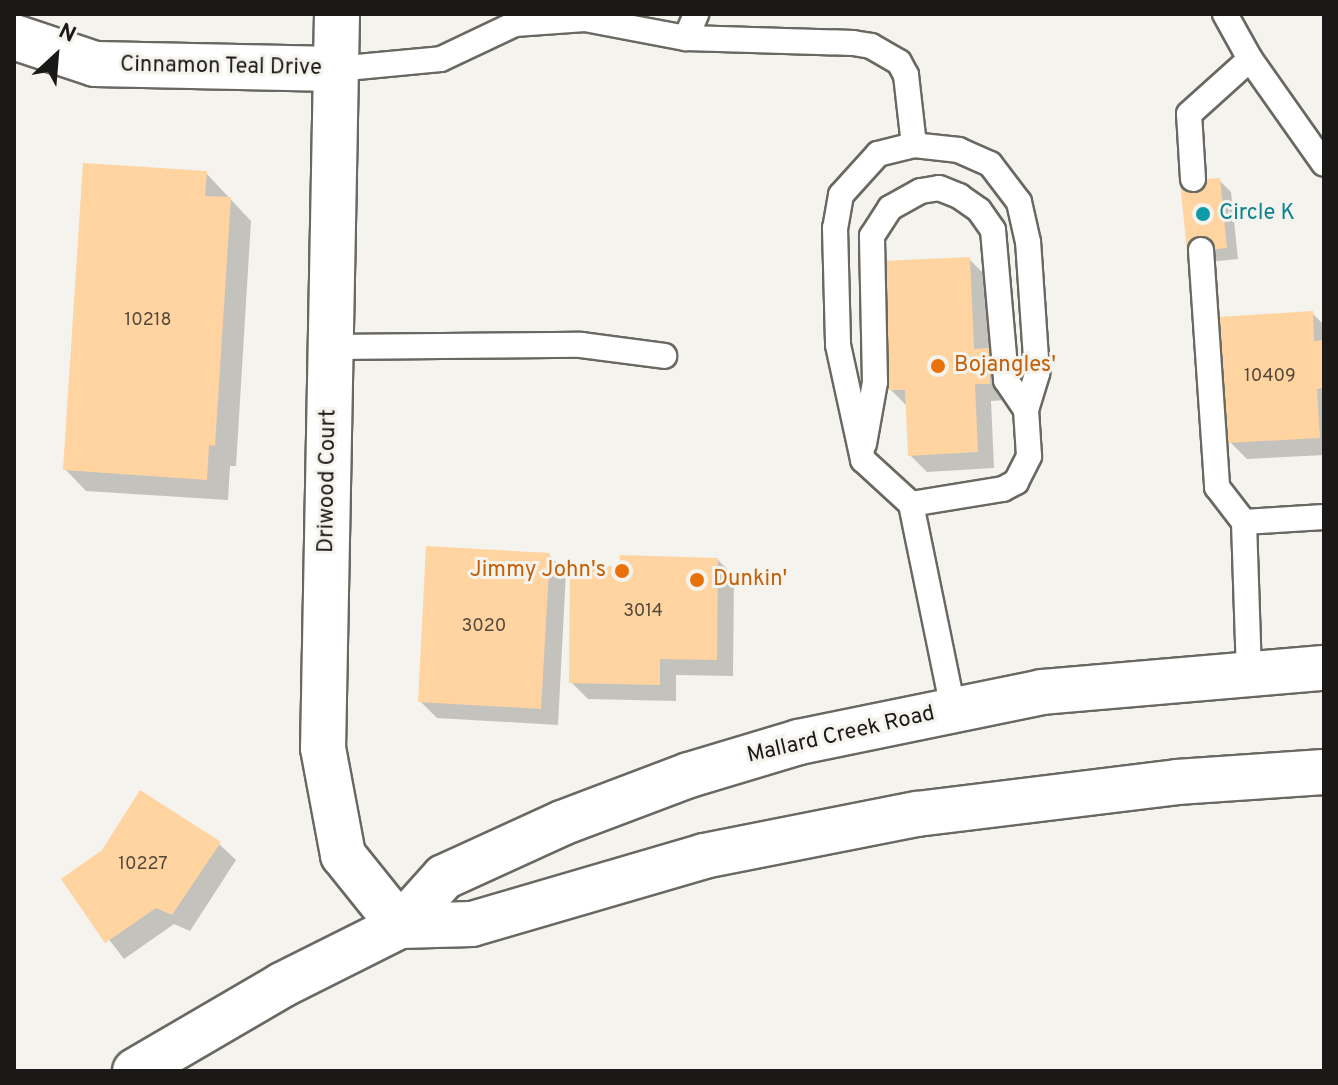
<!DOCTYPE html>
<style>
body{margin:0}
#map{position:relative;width:1338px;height:1085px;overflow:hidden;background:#f5f3ed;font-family:Overpass,sans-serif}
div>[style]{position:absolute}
.shadow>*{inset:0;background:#0003}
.building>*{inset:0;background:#ffd4a1}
.roads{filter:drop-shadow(2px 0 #696862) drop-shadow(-2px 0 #696862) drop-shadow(0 2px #696862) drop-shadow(0 -2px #696862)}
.lane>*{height:24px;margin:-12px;padding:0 12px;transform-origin:12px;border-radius:12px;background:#fff}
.street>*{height:44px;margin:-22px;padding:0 22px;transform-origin:22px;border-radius:22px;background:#fff}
.secondary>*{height:44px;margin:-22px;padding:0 22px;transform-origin:22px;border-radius:22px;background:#fff}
.dots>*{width:22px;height:22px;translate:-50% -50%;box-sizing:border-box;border:4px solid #f5f3ed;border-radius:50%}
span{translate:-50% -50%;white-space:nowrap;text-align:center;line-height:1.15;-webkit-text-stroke:6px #f5f3ed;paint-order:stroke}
.number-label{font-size:18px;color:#53483a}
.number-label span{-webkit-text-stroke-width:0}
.street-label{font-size:22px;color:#1a1917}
.culture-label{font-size:22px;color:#0d838f}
.left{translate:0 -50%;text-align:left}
.food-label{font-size:22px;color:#c56008}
.right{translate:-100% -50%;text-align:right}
.frame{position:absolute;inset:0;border:16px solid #1a1917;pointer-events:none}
.north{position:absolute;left:16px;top:16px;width:80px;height:80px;-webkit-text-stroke:6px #f5f3ed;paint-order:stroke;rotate:26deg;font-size:22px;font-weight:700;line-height:32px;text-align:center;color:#1a1917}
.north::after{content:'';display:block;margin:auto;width:28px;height:36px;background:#1a1917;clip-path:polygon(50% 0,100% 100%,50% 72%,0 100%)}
</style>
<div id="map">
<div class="shadow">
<i style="clip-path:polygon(206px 173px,251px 221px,236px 466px,230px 466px,228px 500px,86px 491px,65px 469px)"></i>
<i style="clip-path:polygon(1219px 180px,1231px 192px,1238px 259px,1200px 263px)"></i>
<i style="clip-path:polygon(969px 259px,986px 276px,990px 352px,1005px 367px,1006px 400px,991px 401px,994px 468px,927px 472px,910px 455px,907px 406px,890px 389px)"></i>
<i style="clip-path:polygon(1312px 313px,1324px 325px,1324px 455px,1247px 459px,1230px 442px)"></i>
<i style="clip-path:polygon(549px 555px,566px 572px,558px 725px,437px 718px,420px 701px)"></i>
<i style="clip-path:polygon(717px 559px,734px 576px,733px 676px,676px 675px,676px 701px,588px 699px,571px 682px,621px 568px)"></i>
<i style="clip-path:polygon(219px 844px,236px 860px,190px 931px,174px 924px,124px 959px,63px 880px)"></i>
</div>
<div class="building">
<i style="clip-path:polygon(83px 163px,207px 171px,205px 196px,231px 197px,215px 446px,209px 445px,207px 480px,63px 470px)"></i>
<i style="clip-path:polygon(1220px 178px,1227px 248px,1187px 252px,1180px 181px)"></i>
<i style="clip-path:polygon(970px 257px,974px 349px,989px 348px,990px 384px,975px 384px,978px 452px,908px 456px,905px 390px,888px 390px,882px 261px)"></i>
<i style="clip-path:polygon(1313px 311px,1314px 341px,1324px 340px,1324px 388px,1317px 389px,1320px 438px,1228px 443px,1219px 317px)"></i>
<i style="clip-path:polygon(426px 546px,550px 553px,541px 709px,418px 702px)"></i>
<i style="clip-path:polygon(620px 555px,718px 558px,717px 660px,660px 659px,660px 685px,569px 683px,570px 565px,619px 566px)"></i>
<i style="clip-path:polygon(140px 790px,221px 842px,172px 915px,156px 908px,105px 943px,61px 879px,102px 850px)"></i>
</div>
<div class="roads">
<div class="lane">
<i style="left:1225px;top:14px;width:51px;rotate:60.9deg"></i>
<i style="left:1250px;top:59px;width:128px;rotate:54.8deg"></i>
<i style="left:686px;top:38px;width:26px;rotate:-67deg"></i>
<i style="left:336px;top:69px;width:105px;rotate:-5.4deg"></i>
<i style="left:441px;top:59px;width:82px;rotate:-25.3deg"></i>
<i style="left:515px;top:24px;width:70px;rotate:-4.1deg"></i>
<i style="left:585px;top:19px;width:103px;rotate:10.7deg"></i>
<i style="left:686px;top:38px;width:167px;rotate:1.7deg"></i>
<i style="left:853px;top:43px;width:18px;rotate:9deg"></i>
<i style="left:871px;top:46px;width:32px;rotate:30deg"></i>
<i style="left:899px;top:62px;width:15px;rotate:62deg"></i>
<i style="left:906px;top:75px;width:70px;rotate:83.5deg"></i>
<i style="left:1193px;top:179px;width:65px;rotate:-93.5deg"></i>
<i style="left:1189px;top:114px;width:82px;rotate:-42deg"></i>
<i style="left:1201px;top:250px;width:238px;rotate:86.1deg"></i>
<i style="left:1217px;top:487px;width:44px;rotate:52.4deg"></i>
<i style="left:331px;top:347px;width:250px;rotate:-0.5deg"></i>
<i style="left:581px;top:345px;width:84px;rotate:7.5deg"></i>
<i style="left:864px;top:444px;width:63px;rotate:-79.9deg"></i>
<i style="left:875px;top:382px;width:146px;rotate:-91.2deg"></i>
<i style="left:872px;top:236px;width:33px;rotate:-57deg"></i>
<i style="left:890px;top:208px;width:35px;rotate:-29deg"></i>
<i style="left:921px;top:191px;width:18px;rotate:-9deg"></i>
<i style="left:939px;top:188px;width:22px;rotate:22deg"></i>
<i style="left:959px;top:196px;width:24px;rotate:35deg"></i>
<i style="left:979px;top:210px;width:24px;rotate:55deg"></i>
<i style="left:993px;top:230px;width:151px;rotate:85deg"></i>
<i style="left:1006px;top:380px;width:36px;rotate:56deg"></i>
<i style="left:911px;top:504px;width:93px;rotate:-9.3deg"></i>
<i style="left:1003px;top:489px;width:15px;rotate:-28deg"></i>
<i style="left:1016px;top:482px;width:29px;rotate:-63deg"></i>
<i style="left:1029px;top:456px;width:46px;rotate:-93.7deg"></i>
<i style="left:1026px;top:410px;width:39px;rotate:-73deg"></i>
<i style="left:1037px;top:373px;width:131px;rotate:-93.9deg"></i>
<i style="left:1028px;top:242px;width:41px;rotate:-102.7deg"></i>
<i style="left:1019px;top:202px;width:48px;rotate:-127.3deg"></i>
<i style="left:990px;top:164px;width:34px;rotate:-156deg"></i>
<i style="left:959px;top:150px;width:45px;rotate:-173.7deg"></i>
<i style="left:914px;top:145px;width:37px;rotate:166deg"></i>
<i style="left:878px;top:154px;width:55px;rotate:132.1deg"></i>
<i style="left:841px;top:195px;width:34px;rotate:100deg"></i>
<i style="left:835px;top:228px;width:117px;rotate:88.5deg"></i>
<i style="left:838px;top:345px;width:118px;rotate:77.7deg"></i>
<i style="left:863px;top:460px;width:65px;rotate:42.5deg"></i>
<i style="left:911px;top:504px;width:209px;rotate:78.4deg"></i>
<i style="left:1249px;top:673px;width:151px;rotate:-91.9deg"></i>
<i style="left:1244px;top:522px;width:80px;rotate:-3.6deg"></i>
</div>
<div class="street">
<i style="left:337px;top:14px;width:734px;rotate:91.09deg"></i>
<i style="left:323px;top:748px;width:109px;rotate:79.4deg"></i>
<i style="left:343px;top:855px;width:91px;rotate:51.2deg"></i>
<i style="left:14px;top:37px;width:85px;rotate:18.4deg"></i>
<i style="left:95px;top:64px;width:241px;rotate:1.2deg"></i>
</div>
<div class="secondary">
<i style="left:400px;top:926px;width:72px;rotate:-1.6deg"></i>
<i style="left:472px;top:924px;width:242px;rotate:-16.3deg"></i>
<i style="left:704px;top:856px;width:217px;rotate:-11.2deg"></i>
<i style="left:917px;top:814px;width:262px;rotate:-7deg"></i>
<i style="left:1177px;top:782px;width:147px;rotate:-3.9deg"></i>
<i style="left:135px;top:1071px;width:170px;rotate:-30.3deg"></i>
<i style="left:282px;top:985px;width:132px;rotate:-26.6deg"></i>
<i style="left:400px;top:926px;width:66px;rotate:-48.1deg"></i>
<i style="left:444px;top:877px;width:130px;rotate:-24.6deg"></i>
<i style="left:562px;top:823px;width:136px;rotate:-20.7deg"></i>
<i style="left:689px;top:775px;width:115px;rotate:-16.7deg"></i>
<i style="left:799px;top:742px;width:248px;rotate:-11.6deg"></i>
<i style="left:1042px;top:692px;width:283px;rotate:-4.9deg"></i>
</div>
</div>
<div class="dots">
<i style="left:1203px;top:214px;background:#0f9aa8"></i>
<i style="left:938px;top:366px;background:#e8710a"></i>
<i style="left:622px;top:571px;background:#e8710a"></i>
<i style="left:697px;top:580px;background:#e8710a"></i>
</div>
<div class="number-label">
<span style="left:148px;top:321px">10218</span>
<span style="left:1270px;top:377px">10409</span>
<span style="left:643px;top:612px">3014</span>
<span style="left:484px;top:627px">3020</span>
<span style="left:143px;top:865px">10227</span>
</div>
<div class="street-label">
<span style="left:221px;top:67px;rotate:1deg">Cinnamon Teal Drive</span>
<span style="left:328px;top:481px;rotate:-89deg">Driwood Court</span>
<span style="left:841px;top:735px;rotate:-13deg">Mallard Creek Road</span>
</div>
<div class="culture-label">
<span class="left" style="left:1219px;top:214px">Circle K</span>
</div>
<div class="food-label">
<span class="left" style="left:954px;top:366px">Bojangles'</span>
<span class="right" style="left:606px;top:571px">Jimmy John's</span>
<span class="left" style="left:713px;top:580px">Dunkin'</span>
</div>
<div class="frame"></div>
<div class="north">N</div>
</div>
